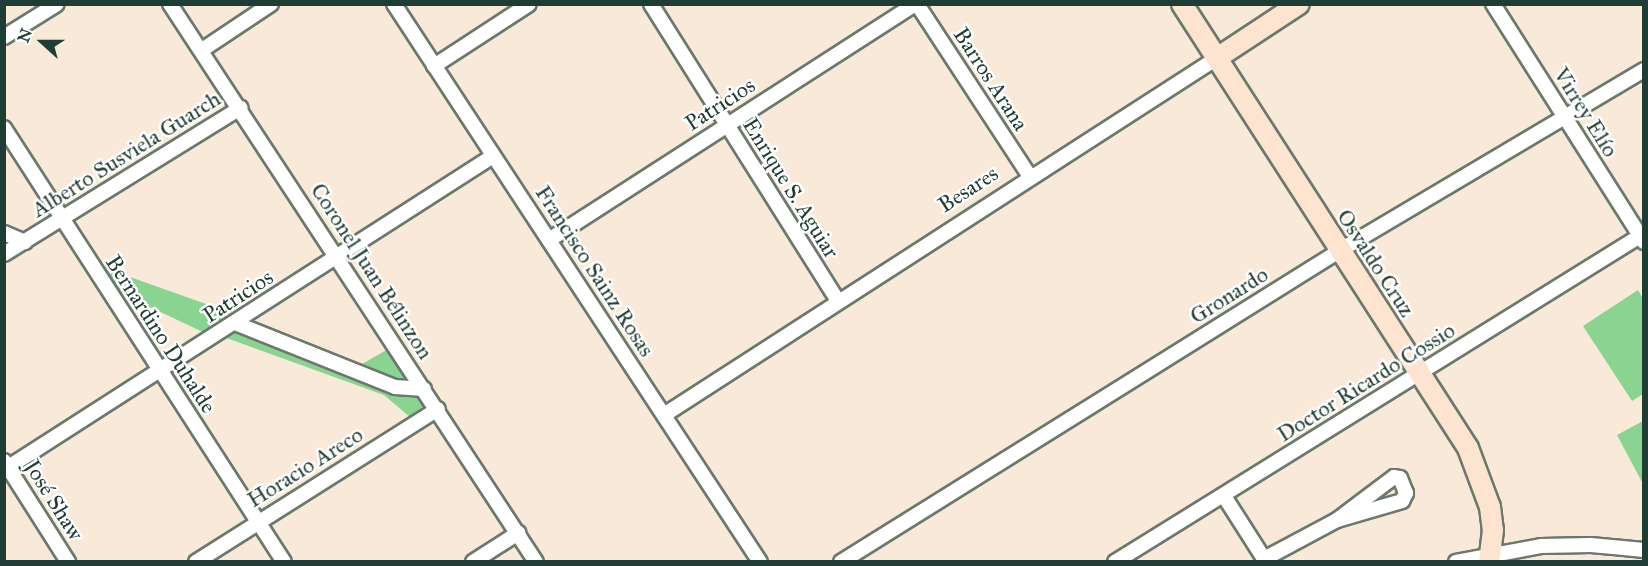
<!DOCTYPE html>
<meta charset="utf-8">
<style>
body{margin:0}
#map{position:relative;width:1648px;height:566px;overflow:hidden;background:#f9e9d8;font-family:"IM FELL Great Primer",serif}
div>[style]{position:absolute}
.green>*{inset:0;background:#89d491}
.roads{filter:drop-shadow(2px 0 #6b796d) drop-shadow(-2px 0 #6b796d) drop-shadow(0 2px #6b796d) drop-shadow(0 -2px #6b796d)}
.street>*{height:14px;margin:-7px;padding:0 7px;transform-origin:7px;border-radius:7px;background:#fff}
.secondary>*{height:20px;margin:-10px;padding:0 10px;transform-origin:10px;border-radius:10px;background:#fde4d1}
span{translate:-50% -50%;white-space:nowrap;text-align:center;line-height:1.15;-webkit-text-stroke:5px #fff;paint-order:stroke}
.street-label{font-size:22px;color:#1f3d34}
.frame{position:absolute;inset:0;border:6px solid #1f3d34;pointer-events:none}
.north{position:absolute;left:12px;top:12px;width:60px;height:60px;-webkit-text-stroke:4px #fff;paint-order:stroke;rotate:291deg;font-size:16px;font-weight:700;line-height:24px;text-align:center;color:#1f3d34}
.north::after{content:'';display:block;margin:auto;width:21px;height:27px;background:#1f3d34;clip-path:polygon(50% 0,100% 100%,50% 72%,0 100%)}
</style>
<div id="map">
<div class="green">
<i style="clip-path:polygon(110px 265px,130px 277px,223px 310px,226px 315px,207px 334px,118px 292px,103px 267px)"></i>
<i style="clip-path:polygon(1638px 290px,1643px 299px,1643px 394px,1632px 401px,1583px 326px)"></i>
<i style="clip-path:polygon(248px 318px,362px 364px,390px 348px,424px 399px,423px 406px,411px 418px,384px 395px,221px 336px)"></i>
<i style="clip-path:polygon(1643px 421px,1643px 484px,1617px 435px)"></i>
</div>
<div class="roads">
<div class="street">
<i style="left:170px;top:4px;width:667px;rotate:56.74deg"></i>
<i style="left:394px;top:4px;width:667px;rotate:56.74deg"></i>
<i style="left:651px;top:4px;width:352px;rotate:57.8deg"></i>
<i style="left:917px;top:4px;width:207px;rotate:56.8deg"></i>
<i style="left:1493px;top:4px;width:282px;rotate:57.6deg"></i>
<i style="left:4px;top:37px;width:62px;rotate:-31.9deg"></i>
<i style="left:202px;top:50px;width:83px;rotate:-33.7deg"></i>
<i style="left:434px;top:66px;width:113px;rotate:-33.1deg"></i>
<i style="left:4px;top:128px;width:516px;rotate:57.17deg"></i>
<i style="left:4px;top:233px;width:23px;rotate:23deg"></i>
<i style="left:549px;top:240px;width:435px;rotate:-32.8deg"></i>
<i style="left:4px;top:254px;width:278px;rotate:-31.7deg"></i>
<i style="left:235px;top:323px;width:172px;rotate:21.8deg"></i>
<i style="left:395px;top:387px;width:29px;rotate:4deg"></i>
<i style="left:664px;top:415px;width:658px;rotate:-32.85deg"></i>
<i style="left:4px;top:461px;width:120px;rotate:57.6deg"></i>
<i style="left:4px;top:470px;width:581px;rotate:-32.71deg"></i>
<i style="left:1224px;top:496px;width:78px;rotate:57.5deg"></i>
<i style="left:1264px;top:559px;width:83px;rotate:-28.1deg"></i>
<i style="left:1337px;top:520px;width:68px;rotate:-16.3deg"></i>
<i style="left:1402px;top:501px;width:9px;rotate:-63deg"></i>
<i style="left:1406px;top:493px;width:16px;rotate:-112deg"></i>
<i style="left:1400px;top:478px;width:6px;rotate:-171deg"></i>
<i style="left:1394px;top:477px;width:71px;rotate:143deg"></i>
<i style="left:196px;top:562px;width:286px;rotate:-32.3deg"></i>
<i style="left:473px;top:562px;width:54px;rotate:-32.8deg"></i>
<i style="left:841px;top:562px;width:587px;rotate:-31.98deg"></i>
<i style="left:1339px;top:251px;width:355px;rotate:-30.7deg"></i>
<i style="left:1115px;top:562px;width:618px;rotate:-31.84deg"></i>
<i style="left:1456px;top:562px;width:86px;rotate:-10.7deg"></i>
<i style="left:1541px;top:546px;width:50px;rotate:-1.1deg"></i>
<i style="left:1591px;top:545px;width:53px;rotate:5.4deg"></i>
</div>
<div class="secondary">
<i style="left:1182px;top:4px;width:528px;rotate:57.21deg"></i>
<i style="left:1468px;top:448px;width:63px;rotate:69.6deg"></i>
<i style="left:1490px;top:507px;width:23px;rotate:83deg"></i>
<i style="left:1493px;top:530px;width:32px;rotate:97deg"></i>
<i style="left:1217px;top:58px;width:98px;rotate:-33.4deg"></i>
</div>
</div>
<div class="street-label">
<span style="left:991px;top:79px;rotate:57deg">Barros Arana</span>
<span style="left:720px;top:104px;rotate:-33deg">Patricios</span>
<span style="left:1586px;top:112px;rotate:58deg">Virrey Elío</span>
<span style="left:126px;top:154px;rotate:-32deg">Alberto Susviela Guarch</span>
<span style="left:791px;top:188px;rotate:58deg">Enrique S. Aguiar</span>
<span style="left:968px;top:189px;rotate:-33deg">Besares</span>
<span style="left:1376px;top:263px;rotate:57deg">Osvaldo Cruz</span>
<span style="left:372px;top:271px;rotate:57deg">Coronel Juan Bélinzon</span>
<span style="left:595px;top:271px;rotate:57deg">Francisco Sainz Rosas</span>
<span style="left:1229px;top:295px;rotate:-32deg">Gronardo</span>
<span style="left:238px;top:296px;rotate:-33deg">Patricios</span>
<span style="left:161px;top:334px;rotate:57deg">Bernardino Duhalde</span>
<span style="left:1366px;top:382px;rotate:-32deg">Doctor Ricardo Cossio</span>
<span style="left:305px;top:467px;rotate:-32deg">Horacio Areco</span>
<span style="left:54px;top:500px;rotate:58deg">José Shaw</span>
</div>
<div class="frame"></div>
<div class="north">N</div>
</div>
